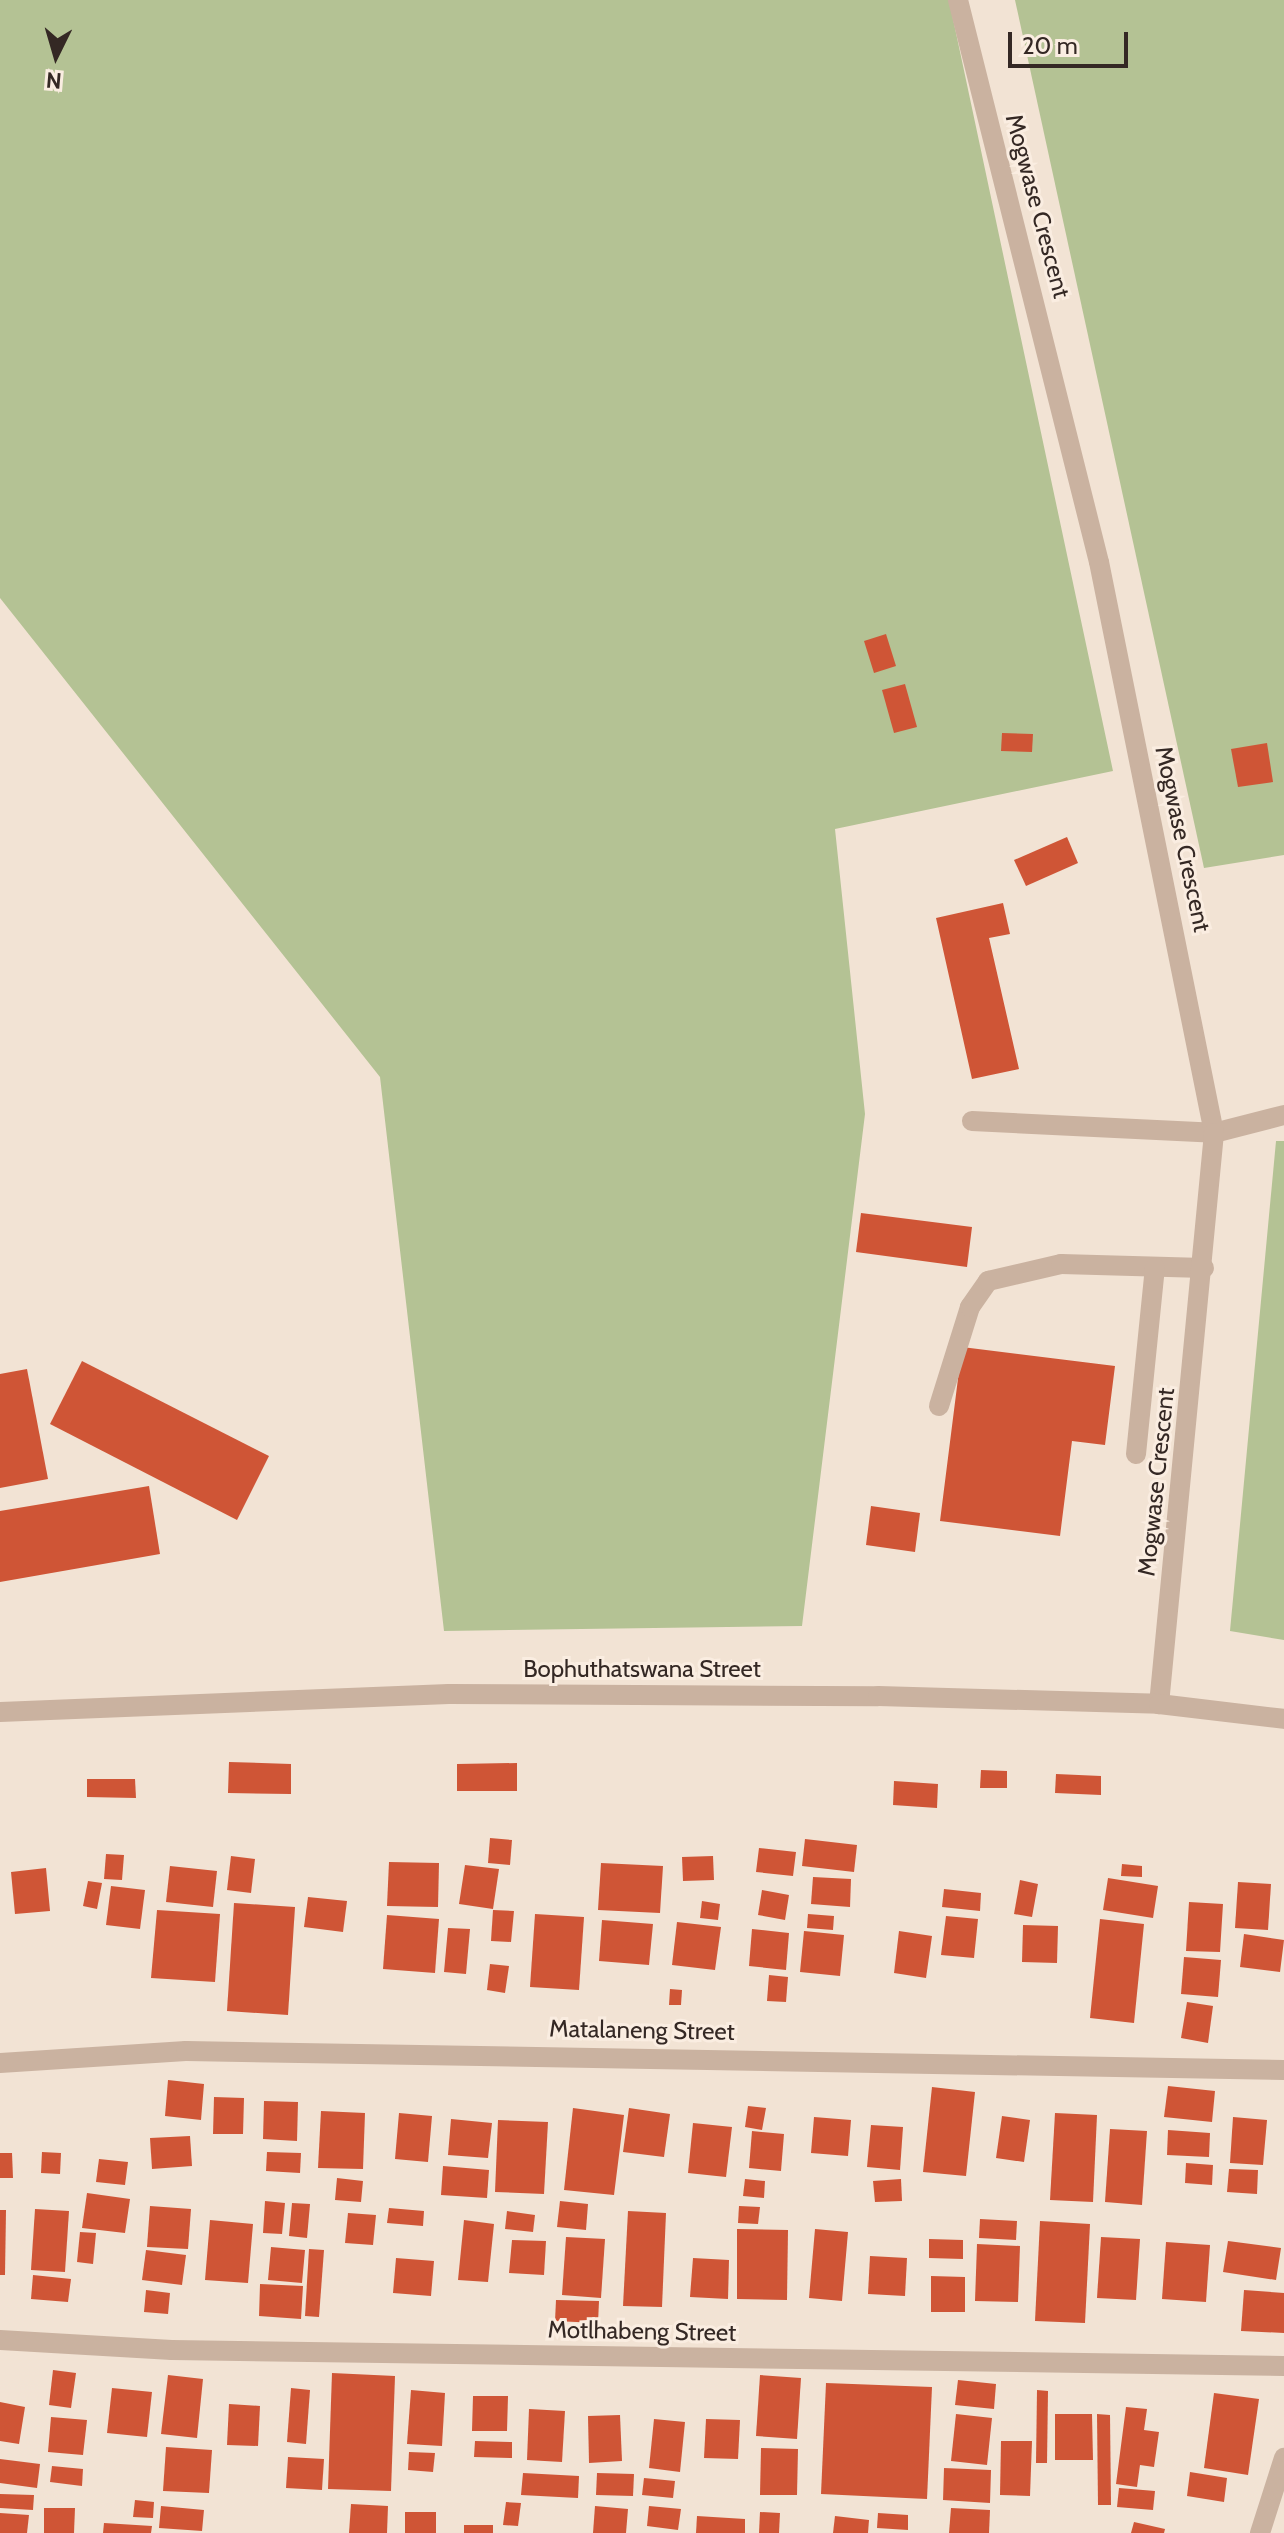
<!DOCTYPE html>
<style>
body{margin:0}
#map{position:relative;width:1284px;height:2533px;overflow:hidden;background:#f2e3d4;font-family:Cabin,sans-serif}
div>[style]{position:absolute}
.green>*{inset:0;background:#b4c294}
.building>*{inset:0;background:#cf5536}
.lane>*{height:20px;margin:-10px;padding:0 10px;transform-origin:10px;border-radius:10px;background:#cab2a0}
.street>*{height:20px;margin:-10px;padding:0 10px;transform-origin:10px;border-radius:10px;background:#cab2a0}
span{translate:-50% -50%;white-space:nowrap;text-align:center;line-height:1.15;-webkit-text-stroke:6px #faede1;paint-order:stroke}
.street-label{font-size:24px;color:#342824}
.north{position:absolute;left:16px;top:16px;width:80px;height:80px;-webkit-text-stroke:6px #faede1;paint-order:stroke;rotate:185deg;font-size:22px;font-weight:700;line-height:32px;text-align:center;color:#342824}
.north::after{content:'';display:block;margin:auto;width:28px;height:36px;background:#342824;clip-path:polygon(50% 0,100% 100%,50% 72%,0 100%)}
.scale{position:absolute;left:1008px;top:32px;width:120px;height:36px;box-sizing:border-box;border:4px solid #342824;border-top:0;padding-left:10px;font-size:24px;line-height:28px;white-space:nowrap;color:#342824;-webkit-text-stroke:6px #faede1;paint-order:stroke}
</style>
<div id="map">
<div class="green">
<i style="clip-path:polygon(0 0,949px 0,1113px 771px,835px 829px,865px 1114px,802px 1626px,444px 1631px,380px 1077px,0 598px)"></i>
<i style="clip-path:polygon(1015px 0,1284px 0,1284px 855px,1204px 868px)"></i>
<i style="clip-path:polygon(1276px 1141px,1284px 1141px,1284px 1640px,1230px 1631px)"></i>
</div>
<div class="building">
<i style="clip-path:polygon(886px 634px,896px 666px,874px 673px,864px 641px)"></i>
<i style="clip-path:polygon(905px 684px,917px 727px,894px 733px,882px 690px)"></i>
<i style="clip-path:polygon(1002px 733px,1033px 734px,1032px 752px,1001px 751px)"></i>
<i style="clip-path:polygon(1267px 743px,1273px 782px,1238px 787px,1231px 749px)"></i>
<i style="clip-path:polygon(1067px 837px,1078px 863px,1026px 886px,1014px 860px)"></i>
<i style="clip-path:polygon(1003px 903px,1010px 934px,989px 938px,1019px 1069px,972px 1079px,936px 918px)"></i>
<i style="clip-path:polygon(861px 1213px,972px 1227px,967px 1267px,856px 1252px)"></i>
<i style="clip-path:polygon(962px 1347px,1115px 1366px,1105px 1445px,1072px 1441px,1060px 1536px,940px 1521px)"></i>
<i style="clip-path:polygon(82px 1361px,269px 1456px,237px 1520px,50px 1424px)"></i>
<i style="clip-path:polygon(27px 1369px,48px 1479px,0 1488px,0 1374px)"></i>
<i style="clip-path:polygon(149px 1486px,160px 1554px,0 1582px,0 1511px)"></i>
<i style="clip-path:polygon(871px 1506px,920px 1513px,915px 1552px,866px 1545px)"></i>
<i style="clip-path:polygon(229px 1762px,291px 1764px,291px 1794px,228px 1793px)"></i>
<i style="clip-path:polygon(517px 1763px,517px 1791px,457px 1791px,457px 1764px)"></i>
<i style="clip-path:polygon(981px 1770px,1007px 1771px,1007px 1788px,980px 1788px)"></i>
<i style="clip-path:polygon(1056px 1774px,1101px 1776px,1101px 1795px,1055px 1793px)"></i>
<i style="clip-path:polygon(87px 1779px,135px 1779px,136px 1798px,87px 1797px)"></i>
<i style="clip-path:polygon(894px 1781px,938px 1784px,937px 1808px,893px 1805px)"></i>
<i style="clip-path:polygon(490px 1838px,512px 1840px,510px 1865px,488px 1863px)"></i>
<i style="clip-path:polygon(805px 1839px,857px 1845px,854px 1872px,802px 1866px)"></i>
<i style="clip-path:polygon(759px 1848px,796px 1852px,793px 1876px,756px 1872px)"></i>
<i style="clip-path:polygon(106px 1854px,124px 1855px,122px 1880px,104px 1879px)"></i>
<i style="clip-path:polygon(231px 1856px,255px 1859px,251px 1893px,227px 1890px)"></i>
<i style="clip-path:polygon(713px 1856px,714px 1880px,683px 1881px,682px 1857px)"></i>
<i style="clip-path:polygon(389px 1862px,439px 1863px,438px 1907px,387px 1906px)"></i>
<i style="clip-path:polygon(601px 1863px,663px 1866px,660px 1913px,598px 1910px)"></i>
<i style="clip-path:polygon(1122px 1864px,1142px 1866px,1142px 1877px,1121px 1876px)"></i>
<i style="clip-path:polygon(465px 1865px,499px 1869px,493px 1909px,459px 1904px)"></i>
<i style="clip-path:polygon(170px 1866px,217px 1871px,213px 1907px,166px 1902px)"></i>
<i style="clip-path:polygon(46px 1868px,50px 1911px,15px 1914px,11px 1872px)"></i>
<i style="clip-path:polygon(813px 1877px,851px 1879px,850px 1907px,811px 1904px)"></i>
<i style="clip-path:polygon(1108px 1878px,1158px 1886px,1153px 1918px,1103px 1910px)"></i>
<i style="clip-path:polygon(1020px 1880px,1038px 1884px,1032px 1917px,1014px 1914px)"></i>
<i style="clip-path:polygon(88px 1881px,102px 1883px,97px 1909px,83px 1906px)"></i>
<i style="clip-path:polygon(1238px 1882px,1271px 1884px,1268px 1930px,1235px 1928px)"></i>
<i style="clip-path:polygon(111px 1886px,145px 1890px,140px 1929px,106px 1925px)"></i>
<i style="clip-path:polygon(944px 1889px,981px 1893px,980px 1911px,942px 1907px)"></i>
<i style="clip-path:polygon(762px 1890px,789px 1895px,785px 1920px,758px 1915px)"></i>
<i style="clip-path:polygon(308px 1897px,347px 1901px,343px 1932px,304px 1927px)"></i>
<i style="clip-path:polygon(702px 1901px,720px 1904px,718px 1920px,700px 1918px)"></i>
<i style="clip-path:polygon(1189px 1902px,1223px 1904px,1220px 1952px,1186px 1951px)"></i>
<i style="clip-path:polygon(234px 1903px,295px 1907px,288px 2015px,227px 2011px)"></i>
<i style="clip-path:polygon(157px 1910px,220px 1914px,215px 1982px,151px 1978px)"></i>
<i style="clip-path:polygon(493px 1910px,514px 1911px,511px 1942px,491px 1941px)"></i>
<i style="clip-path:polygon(535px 1914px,584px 1917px,579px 1990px,530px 1987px)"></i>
<i style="clip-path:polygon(808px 1914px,834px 1916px,833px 1930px,807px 1928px)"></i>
<i style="clip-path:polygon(387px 1915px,439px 1919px,435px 1973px,383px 1969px)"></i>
<i style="clip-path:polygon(946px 1916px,978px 1919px,974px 1958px,941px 1955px)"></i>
<i style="clip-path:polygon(1100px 1919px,1144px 1924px,1134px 2023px,1090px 2018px)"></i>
<i style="clip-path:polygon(602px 1920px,653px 1924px,649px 1965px,599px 1961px)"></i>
<i style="clip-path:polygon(677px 1922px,721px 1927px,715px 1970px,672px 1965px)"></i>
<i style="clip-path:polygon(1023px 1925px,1058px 1926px,1057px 1963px,1022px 1962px)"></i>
<i style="clip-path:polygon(448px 1928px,470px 1929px,466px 1974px,444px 1972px)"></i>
<i style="clip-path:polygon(752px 1929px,789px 1933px,786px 1970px,749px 1966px)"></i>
<i style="clip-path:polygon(804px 1931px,844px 1935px,840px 1976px,800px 1972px)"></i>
<i style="clip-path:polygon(899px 1931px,932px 1936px,926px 1978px,894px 1973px)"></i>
<i style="clip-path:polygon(1244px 1934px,1284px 1940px,1280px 1972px,1240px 1967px)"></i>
<i style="clip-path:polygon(1184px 1957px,1221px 1960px,1218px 1997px,1181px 1994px)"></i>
<i style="clip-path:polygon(490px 1964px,509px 1966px,505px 1993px,487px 1990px)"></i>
<i style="clip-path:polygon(769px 1975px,788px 1977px,786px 2002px,767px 2001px)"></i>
<i style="clip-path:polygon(670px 1989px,682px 1990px,681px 2005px,669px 2005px)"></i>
<i style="clip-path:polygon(1187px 2002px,1213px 2006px,1208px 2043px,1181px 2038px)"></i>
<i style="clip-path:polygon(168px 2080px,204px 2084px,201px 2120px,165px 2116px)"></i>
<i style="clip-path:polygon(1168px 2086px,1215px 2091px,1212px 2122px,1164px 2117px)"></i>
<i style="clip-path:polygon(932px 2087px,975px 2092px,966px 2176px,923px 2172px)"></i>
<i style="clip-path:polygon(214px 2097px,244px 2098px,243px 2134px,213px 2134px)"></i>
<i style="clip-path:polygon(264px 2101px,298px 2102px,297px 2141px,263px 2139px)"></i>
<i style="clip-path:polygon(748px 2106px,766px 2108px,762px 2130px,745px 2127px)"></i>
<i style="clip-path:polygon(573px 2108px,624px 2115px,614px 2195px,564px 2190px)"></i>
<i style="clip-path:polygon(629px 2108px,670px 2114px,664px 2157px,623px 2152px)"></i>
<i style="clip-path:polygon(321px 2111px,365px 2113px,363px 2169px,318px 2168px)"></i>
<i style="clip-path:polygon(399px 2113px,432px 2116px,428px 2162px,395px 2159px)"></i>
<i style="clip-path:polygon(1055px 2113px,1097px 2115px,1093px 2202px,1050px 2200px)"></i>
<i style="clip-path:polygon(1002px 2116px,1030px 2120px,1024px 2162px,996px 2158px)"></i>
<i style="clip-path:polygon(814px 2117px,851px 2120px,848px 2156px,811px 2153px)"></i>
<i style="clip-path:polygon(1233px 2117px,1267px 2120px,1263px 2165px,1230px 2163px)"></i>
<i style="clip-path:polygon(451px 2119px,492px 2123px,488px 2158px,448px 2155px)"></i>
<i style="clip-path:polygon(498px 2120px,548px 2122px,544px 2194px,495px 2192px)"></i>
<i style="clip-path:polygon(693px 2123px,732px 2127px,726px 2177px,688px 2173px)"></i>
<i style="clip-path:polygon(871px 2125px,903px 2127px,900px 2170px,867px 2167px)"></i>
<i style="clip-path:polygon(1110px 2129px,1147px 2131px,1142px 2205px,1105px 2202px)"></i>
<i style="clip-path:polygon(1168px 2130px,1210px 2133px,1209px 2157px,1167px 2155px)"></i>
<i style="clip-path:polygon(752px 2131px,784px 2134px,781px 2171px,749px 2168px)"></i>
<i style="clip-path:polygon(190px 2136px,192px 2166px,152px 2169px,150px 2138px)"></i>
<i style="clip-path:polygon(42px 2152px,61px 2153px,60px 2174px,41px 2173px)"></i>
<i style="clip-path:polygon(267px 2152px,301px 2153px,300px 2173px,266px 2171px)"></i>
<i style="clip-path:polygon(0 2153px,12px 2153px,13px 2178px,0 2178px)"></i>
<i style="clip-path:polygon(99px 2159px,128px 2162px,125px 2185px,96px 2182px)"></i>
<i style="clip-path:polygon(1186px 2163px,1213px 2165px,1212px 2185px,1185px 2183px)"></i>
<i style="clip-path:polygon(443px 2166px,489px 2170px,487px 2198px,441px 2195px)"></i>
<i style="clip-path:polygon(1229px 2169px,1258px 2170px,1257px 2194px,1227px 2192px)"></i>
<i style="clip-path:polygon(337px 2178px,363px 2181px,361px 2202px,335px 2200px)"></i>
<i style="clip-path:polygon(745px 2179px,765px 2181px,764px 2198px,743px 2196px)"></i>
<i style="clip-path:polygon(901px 2179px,902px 2201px,875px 2202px,873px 2181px)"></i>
<i style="clip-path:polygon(87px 2193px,130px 2199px,125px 2233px,82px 2228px)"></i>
<i style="clip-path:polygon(265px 2201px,285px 2203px,282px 2234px,263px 2233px)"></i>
<i style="clip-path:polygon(560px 2201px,588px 2204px,586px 2230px,557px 2227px)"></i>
<i style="clip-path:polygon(292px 2203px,310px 2204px,307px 2238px,289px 2236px)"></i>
<i style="clip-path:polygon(150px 2206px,191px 2209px,188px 2249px,147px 2247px)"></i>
<i style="clip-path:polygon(739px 2206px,760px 2207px,758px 2224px,738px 2223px)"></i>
<i style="clip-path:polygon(389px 2208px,424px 2211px,423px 2226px,387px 2223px)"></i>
<i style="clip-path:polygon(35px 2209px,69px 2211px,65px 2272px,31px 2270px)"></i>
<i style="clip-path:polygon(0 2210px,6px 2210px,5px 2275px,0 2275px)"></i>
<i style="clip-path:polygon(507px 2211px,535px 2215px,533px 2232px,505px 2229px)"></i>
<i style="clip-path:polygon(628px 2211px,666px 2213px,662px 2307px,623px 2306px)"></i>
<i style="clip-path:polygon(348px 2213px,376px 2215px,373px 2245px,345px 2243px)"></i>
<i style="clip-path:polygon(980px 2219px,1017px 2221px,1016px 2240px,979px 2238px)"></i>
<i style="clip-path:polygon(210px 2220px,253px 2224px,248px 2283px,205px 2280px)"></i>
<i style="clip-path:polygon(464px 2220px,494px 2224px,488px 2282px,458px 2280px)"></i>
<i style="clip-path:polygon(1040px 2221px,1090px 2224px,1085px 2323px,1035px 2321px)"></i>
<i style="clip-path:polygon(737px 2229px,788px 2230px,787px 2300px,737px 2299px)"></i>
<i style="clip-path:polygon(815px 2229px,848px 2232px,842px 2301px,809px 2298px)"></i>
<i style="clip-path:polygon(80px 2232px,96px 2233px,93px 2264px,77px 2262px)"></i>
<i style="clip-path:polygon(566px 2237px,605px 2239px,601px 2298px,562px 2295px)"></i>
<i style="clip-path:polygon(1101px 2237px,1140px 2239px,1136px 2300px,1097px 2298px)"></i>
<i style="clip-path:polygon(929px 2239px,963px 2240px,963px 2259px,929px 2258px)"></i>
<i style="clip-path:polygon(512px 2240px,546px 2241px,544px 2275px,509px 2273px)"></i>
<i style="clip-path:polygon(1228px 2241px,1281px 2248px,1276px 2280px,1223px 2272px)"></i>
<i style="clip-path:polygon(1166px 2242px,1210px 2245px,1206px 2302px,1162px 2299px)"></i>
<i style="clip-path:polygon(977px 2244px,1020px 2246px,1018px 2302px,975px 2301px)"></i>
<i style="clip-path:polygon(271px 2247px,305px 2250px,302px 2283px,268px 2280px)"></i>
<i style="clip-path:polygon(309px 2249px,324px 2250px,319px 2317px,305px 2316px)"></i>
<i style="clip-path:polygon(146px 2250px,186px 2255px,182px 2285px,142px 2280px)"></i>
<i style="clip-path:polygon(870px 2256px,907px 2258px,905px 2296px,868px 2294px)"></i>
<i style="clip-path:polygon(396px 2258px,434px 2261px,431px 2296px,393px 2293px)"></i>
<i style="clip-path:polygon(693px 2258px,729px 2260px,728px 2299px,690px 2297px)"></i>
<i style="clip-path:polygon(33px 2275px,71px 2279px,68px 2302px,31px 2299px)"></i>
<i style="clip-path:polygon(931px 2276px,965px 2277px,965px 2312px,931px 2312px)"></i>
<i style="clip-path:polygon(260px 2284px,303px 2286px,301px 2319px,259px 2316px)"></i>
<i style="clip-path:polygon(146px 2290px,170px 2293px,168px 2314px,144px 2312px)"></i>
<i style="clip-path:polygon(1244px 2290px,1284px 2293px,1284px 2333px,1241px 2331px)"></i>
<i style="clip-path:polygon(556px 2300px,599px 2301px,598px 2323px,555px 2321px)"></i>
<i style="clip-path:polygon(53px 2370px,76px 2373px,71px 2408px,49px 2405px)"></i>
<i style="clip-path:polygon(332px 2373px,395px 2376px,391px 2491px,328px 2489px)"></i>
<i style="clip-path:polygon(168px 2375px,203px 2379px,197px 2438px,161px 2434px)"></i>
<i style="clip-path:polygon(760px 2375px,801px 2378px,797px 2439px,756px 2436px)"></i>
<i style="clip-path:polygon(958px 2380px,996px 2384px,994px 2409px,955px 2405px)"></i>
<i style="clip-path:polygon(826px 2383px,932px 2387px,927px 2499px,821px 2494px)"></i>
<i style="clip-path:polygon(112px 2388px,152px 2392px,147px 2437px,107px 2433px)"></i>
<i style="clip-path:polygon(291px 2388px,310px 2390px,306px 2444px,287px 2442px)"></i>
<i style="clip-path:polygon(411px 2390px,445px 2393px,442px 2446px,407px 2444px)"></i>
<i style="clip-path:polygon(1037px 2390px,1048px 2391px,1047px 2463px,1036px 2463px)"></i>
<i style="clip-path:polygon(1214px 2393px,1259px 2399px,1248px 2475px,1204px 2468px)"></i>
<i style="clip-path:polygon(473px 2396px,508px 2396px,507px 2431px,472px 2431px)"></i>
<i style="clip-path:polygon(0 2402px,25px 2407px,19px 2444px,0 2441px)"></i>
<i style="clip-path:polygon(229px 2404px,260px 2406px,258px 2446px,227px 2445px)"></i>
<i style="clip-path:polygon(1126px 2407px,1147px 2409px,1144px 2430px,1159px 2432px,1154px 2467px,1140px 2465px,1137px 2487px,1116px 2484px)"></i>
<i style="clip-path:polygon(529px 2409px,565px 2411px,562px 2462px,527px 2460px)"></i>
<i style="clip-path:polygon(956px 2414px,992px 2418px,987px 2465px,951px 2461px)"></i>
<i style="clip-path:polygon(1055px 2414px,1092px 2414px,1093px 2460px,1055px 2460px)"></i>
<i style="clip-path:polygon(1097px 2414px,1110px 2415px,1111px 2505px,1098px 2505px)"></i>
<i style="clip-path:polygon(620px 2415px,622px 2461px,589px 2463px,588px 2416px)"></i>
<i style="clip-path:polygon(51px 2417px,87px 2420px,83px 2455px,48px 2452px)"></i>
<i style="clip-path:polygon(654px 2419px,685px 2422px,680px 2472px,649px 2468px)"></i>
<i style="clip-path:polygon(706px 2419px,740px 2420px,738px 2459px,704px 2458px)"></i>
<i style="clip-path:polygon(475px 2441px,512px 2442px,512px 2458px,474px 2457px)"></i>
<i style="clip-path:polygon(1001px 2441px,1032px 2441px,1030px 2496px,1000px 2495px)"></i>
<i style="clip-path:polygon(166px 2447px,212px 2450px,209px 2493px,163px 2491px)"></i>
<i style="clip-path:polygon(761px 2448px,798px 2449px,797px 2495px,760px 2495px)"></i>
<i style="clip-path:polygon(409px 2452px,435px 2453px,433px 2472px,408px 2470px)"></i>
<i style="clip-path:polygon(288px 2457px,324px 2459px,322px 2490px,286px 2488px)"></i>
<i style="clip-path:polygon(0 2459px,40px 2464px,37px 2488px,0 2483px)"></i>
<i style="clip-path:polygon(52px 2466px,83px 2469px,82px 2486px,50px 2482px)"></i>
<i style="clip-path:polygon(944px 2468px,991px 2470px,990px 2503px,943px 2500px)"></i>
<i style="clip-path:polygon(1190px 2472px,1227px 2478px,1224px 2502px,1187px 2496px)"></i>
<i style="clip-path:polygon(523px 2473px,579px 2476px,578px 2498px,521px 2495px)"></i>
<i style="clip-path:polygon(597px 2473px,634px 2474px,633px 2496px,596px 2495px)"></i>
<i style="clip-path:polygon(644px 2478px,675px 2481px,673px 2498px,642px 2495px)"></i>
<i style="clip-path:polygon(1119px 2488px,1155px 2491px,1153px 2510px,1117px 2507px)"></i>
<i style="clip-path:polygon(0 2494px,34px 2495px,33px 2510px,0 2508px)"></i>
<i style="clip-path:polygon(135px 2500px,154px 2502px,153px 2518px,133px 2517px)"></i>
<i style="clip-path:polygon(506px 2502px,521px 2503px,518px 2526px,503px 2525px)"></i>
<i style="clip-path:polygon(351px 2504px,388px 2506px,387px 2533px,349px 2533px)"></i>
<i style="clip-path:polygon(161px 2506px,204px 2510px,202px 2531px,159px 2528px)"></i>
<i style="clip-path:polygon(595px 2506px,628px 2509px,626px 2533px,593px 2533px)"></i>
<i style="clip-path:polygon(649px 2506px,681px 2509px,678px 2530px,647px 2526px)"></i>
<i style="clip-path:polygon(44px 2508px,75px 2508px,74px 2533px,44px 2533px)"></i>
<i style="clip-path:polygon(951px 2508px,990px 2510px,989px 2533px,949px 2533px)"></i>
<i style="clip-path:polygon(405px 2512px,436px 2512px,436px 2533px,405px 2533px)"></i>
<i style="clip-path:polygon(760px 2512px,780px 2513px,779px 2533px,759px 2533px)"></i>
<i style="clip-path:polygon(0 2513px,29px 2515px,27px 2533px,0 2533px)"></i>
<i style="clip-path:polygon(878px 2513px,908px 2515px,908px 2530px,877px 2528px)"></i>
<i style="clip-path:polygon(697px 2516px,745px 2519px,745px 2533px,696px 2533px)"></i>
<i style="clip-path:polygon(835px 2516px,869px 2520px,868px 2533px,833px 2533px)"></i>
<i style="clip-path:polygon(1134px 2522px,1165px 2529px,1164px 2533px,1131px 2533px)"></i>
<i style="clip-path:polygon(104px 2523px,152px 2526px,151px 2533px,103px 2533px)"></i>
<i style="clip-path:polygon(464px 2525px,493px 2525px,493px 2533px,464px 2533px)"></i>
</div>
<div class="lane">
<i style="left:972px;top:1121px;width:242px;rotate:2.8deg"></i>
<i style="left:1214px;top:1133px;width:72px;rotate:-14.4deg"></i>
<i style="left:939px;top:1406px;width:104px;rotate:-72.6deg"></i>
<i style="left:970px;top:1307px;width:32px;rotate:-55deg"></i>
<i style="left:988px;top:1281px;width:75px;rotate:-13.1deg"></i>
<i style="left:1061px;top:1264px;width:143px;rotate:1.6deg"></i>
<i style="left:1136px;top:1454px;width:187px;rotate:-84.2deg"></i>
</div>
<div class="street">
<i style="left:958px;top:0;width:579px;rotate:75.92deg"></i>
<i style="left:1099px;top:562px;width:582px;rotate:78.61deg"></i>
<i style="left:1214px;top:1133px;width:574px;rotate:95.5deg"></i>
<i style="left:0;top:1712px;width:449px;rotate:-2.3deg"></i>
<i style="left:449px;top:1694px;width:429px;rotate:0.3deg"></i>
<i style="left:878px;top:1696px;width:281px;rotate:1.6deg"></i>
<i style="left:1159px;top:1704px;width:126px;rotate:6.8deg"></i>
<i style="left:0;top:2063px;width:186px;rotate:-3.7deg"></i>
<i style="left:186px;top:2051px;width:1098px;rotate:0.99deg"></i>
<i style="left:0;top:2340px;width:172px;rotate:3.3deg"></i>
<i style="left:172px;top:2350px;width:1112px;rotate:0.82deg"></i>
<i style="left:1260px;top:2533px;width:79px;rotate:-72.3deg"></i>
</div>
<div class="street-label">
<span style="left:1038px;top:206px;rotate:75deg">Mogwase Crescent</span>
<span style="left:1183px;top:839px;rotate:78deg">Mogwase Crescent</span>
<span style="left:1156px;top:1482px;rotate:-84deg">Mogwase Crescent</span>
<span style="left:642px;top:1669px">Bophuthatswana Street</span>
<span style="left:642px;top:2030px;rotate:1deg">Matalaneng Street</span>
<span style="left:642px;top:2331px;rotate:1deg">Motlhabeng Street</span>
</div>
<div class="north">N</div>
<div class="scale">20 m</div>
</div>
